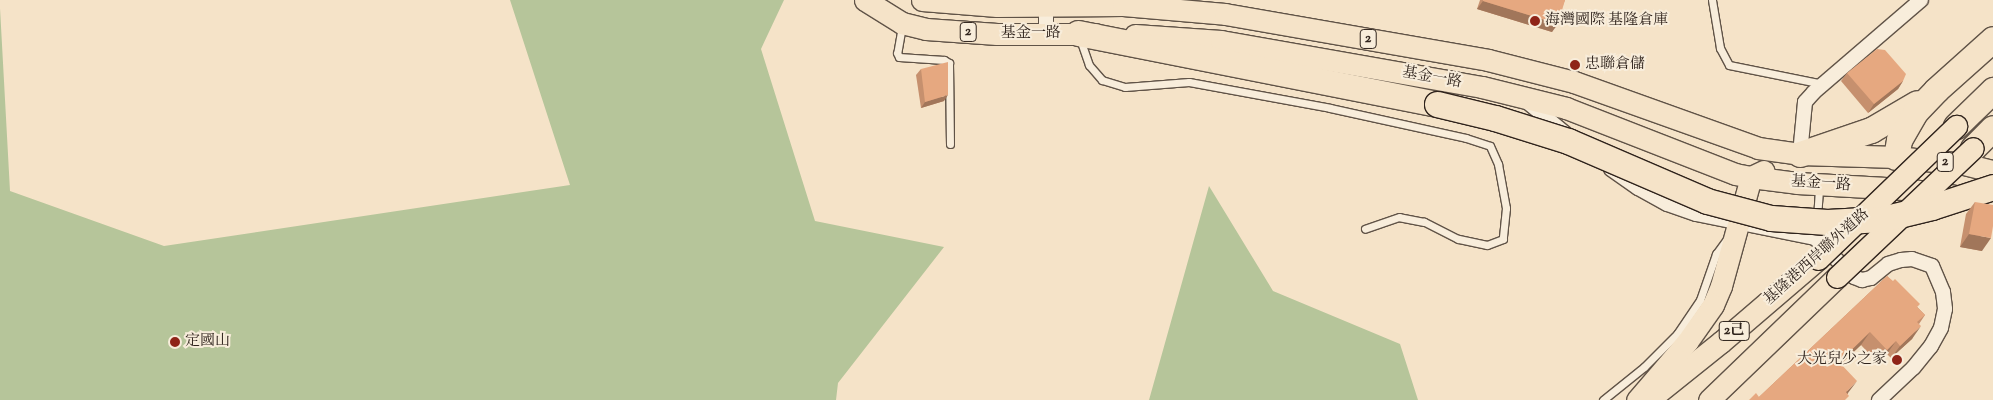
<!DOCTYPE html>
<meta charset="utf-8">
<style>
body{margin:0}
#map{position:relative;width:1993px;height:400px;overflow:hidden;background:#f5e3c8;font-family:"Sorts Mill Goudy","Noto Serif TC",serif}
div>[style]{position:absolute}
.green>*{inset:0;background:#b6c59a}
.roads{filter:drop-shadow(1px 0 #605347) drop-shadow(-1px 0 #605347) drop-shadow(0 1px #605347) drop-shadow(0 -1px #605347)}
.service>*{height:7px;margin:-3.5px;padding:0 3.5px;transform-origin:3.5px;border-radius:3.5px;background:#f8eddb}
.minor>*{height:14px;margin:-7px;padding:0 7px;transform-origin:7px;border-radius:7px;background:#f8eddb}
.primary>*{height:21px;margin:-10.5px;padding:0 10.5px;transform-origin:10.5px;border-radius:10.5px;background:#f5e3c8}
.motorway>*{height:25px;margin:-12.5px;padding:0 12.5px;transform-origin:12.5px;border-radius:12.5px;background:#f5e3c8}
.bridges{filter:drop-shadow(1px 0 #2f231c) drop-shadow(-1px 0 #2f231c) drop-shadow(0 1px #2f231c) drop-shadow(0 -1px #2f231c)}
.primary-bridge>*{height:21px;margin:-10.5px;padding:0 10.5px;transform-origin:10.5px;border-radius:10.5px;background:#f5e3c8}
.motorway-bridge>*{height:25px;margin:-12.5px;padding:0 12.5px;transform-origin:12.5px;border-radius:12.5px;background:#f5e3c8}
.wall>*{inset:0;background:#c6906e}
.shaded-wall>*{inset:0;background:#a1765a}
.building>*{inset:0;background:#e6a880}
.dots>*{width:14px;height:14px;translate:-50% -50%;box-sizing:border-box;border:2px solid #f8eddb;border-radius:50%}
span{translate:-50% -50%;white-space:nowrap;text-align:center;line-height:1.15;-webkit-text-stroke:4px #f8eddb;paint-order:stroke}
.shield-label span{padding:1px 4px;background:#f8eddb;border:1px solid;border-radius:4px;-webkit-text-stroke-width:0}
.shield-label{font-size:14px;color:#2f231c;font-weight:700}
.poi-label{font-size:15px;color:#2f231c}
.left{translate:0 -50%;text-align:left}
.right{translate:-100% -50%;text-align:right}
.street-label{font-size:15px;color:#2f231c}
</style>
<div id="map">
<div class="green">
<i style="clip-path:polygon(510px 0,784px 0,761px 49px,815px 221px,944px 247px,838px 383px,836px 400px,0 400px,0 8px,10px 191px,164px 246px,570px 185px)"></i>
<i style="clip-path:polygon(1209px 186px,1273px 291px,1400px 344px,1418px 400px,1149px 400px)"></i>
</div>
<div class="roads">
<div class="service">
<i style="left:1712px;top:0;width:49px;rotate:80.5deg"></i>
<i style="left:1720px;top:48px;width:19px;rotate:62deg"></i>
<i style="left:1729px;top:65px;width:96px;rotate:11.4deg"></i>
<i style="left:902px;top:26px;width:27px;rotate:100deg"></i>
<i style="left:897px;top:53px;width:4px;rotate:63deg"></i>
<i style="left:899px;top:57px;width:45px;rotate:3.8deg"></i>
<i style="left:944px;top:60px;width:6px;rotate:31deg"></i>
<i style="left:949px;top:63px;width:81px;rotate:89.3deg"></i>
<i style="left:1080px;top:39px;width:28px;rotate:71deg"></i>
<i style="left:1089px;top:65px;width:20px;rotate:49deg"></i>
<i style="left:1102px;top:80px;width:24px;rotate:17deg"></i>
<i style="left:1125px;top:87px;width:64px;rotate:-4.5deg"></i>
<i style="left:1189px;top:82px;width:143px;rotate:10.4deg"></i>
<i style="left:1330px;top:108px;width:139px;rotate:12.4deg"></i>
<i style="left:1466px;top:138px;width:25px;rotate:18deg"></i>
<i style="left:1490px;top:146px;width:20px;rotate:66deg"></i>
<i style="left:1498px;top:164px;width:45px;rotate:79.7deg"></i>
<i style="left:1506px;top:208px;width:31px;rotate:96deg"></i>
<i style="left:1503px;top:239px;width:17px;rotate:159deg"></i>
<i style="left:1487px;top:245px;width:30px;rotate:-168deg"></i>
<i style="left:1458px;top:239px;width:38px;rotate:-153deg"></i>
<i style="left:1424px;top:222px;width:25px;rotate:-169deg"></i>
<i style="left:1399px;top:217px;width:36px;rotate:161deg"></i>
<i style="left:1817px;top:218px;width:32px;rotate:-86deg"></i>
<i style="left:1603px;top:400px;width:53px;rotate:-38.8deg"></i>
<i style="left:1644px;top:367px;width:47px;rotate:-45deg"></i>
<i style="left:1677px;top:334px;width:41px;rotate:-55.9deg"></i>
<i style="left:1700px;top:300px;width:49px;rotate:-70.8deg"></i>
<i style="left:1716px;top:254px;width:17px;rotate:-54deg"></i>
</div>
<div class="minor">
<i style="left:1046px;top:0;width:33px;rotate:90deg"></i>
<i style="left:1525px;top:100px;width:53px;rotate:39.7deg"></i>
<i style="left:1800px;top:154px;width:52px;rotate:-84.5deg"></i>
<i style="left:1805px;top:102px;width:13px;rotate:-48deg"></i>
<i style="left:1814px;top:92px;width:141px;rotate:-40.7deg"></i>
<i style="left:1611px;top:169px;width:33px;rotate:35deg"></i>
<i style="left:1638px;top:188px;width:33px;rotate:29deg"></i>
<i style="left:1667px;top:204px;width:31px;rotate:19deg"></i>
<i style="left:1696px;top:214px;width:121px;rotate:11.4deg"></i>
<i style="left:1815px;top:238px;width:55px;rotate:45deg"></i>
<i style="left:1854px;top:277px;width:9px;rotate:21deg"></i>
<i style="left:1862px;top:280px;width:9px;rotate:-13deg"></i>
<i style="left:1871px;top:278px;width:22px;rotate:-39deg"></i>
<i style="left:1888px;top:264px;width:14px;rotate:-17deg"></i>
<i style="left:1901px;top:260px;width:11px;rotate:-5deg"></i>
<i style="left:1912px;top:259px;width:21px;rotate:19deg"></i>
<i style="left:1932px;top:266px;width:28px;rotate:67deg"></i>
<i style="left:1943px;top:292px;width:17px;rotate:83deg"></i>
<i style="left:1945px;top:309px;width:19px;rotate:102deg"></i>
<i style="left:1941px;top:328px;width:21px;rotate:119deg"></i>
<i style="left:1931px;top:346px;width:28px;rotate:129deg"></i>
<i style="left:1913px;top:368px;width:47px;rotate:136.7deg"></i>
</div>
<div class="primary">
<i style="left:865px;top:0;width:44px;rotate:31.9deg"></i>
<i style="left:902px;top:23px;width:25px;rotate:14deg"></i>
<i style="left:926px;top:29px;width:71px;rotate:4deg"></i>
<i style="left:997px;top:34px;width:98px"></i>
<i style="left:922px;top:0;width:75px;rotate:4.6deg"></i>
<i style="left:997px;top:6px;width:126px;rotate:-0.5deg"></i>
<i style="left:1123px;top:5px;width:102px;rotate:5deg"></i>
<i style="left:1225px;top:14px;width:267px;rotate:9.9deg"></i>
<i style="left:1488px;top:60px;width:89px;rotate:14.3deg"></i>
<i style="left:1574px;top:82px;width:195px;rotate:19.7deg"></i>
<i style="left:1758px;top:148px;width:42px;rotate:8.1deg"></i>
<i style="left:1800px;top:154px;width:96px;rotate:1.8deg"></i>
<i style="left:1896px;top:157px;width:68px;rotate:5.9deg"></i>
<i style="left:1964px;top:164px;width:30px;rotate:14deg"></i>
<i style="left:1135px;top:35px;width:86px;rotate:4deg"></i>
<i style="left:1221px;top:41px;width:265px;rotate:10deg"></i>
<i style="left:1482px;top:87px;width:87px;rotate:14deg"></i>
<i style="left:1566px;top:108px;width:181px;rotate:21.3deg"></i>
<i style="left:1735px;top:174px;width:16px;rotate:11deg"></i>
<i style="left:1751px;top:177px;width:46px;rotate:7.4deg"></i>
<i style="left:1797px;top:183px;width:107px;rotate:3.2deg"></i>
<i style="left:1904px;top:189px;width:90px;rotate:7.7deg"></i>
<i style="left:1651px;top:398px;width:90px;rotate:-38.7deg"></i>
<i style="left:1721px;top:342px;width:128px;rotate:-40.6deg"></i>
<i style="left:1637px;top:400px;width:77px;rotate:-49.2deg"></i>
<i style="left:1687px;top:342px;width:45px;rotate:-54.9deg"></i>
<i style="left:1713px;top:305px;width:21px;rotate:-67deg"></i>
<i style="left:1721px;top:286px;width:113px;rotate:-74.6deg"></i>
<i style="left:1751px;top:177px;width:14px;rotate:-25deg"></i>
<i style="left:1709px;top:400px;width:178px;rotate:-43.9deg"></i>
</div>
<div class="motorway">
<i style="left:1078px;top:33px;width:366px;rotate:11.2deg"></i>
<i style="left:1956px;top:126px;width:52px;rotate:-44.2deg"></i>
<i style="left:1973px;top:148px;width:28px;rotate:-45deg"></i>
<i style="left:1800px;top:154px;width:75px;rotate:-18.7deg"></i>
<i style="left:1871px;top:130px;width:53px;rotate:-30.4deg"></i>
<i style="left:1896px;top:157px;width:17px;rotate:-80deg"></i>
<i style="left:1899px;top:140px;width:32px;rotate:-60deg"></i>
<i style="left:1915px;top:112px;width:30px;rotate:-46deg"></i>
<i style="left:1936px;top:90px;width:76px;rotate:-41.8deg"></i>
</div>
</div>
<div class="bridges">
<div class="primary-bridge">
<i style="left:1818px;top:259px;width:192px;rotate:-43.9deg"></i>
<i style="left:1837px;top:277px;width:187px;rotate:-43.5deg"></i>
</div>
<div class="motorway-bridge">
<i style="left:1437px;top:104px;width:60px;rotate:13.6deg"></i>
<i style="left:1495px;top:118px;width:77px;rotate:17.5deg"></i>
<i style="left:1568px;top:141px;width:151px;rotate:23.3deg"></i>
<i style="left:1707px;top:201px;width:66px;rotate:14.9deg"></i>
<i style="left:1771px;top:218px;width:56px;rotate:4.1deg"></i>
<i style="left:1827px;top:222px;width:55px;rotate:-3.1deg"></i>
<i style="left:1882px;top:219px;width:51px;rotate:-13.5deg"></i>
<i style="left:1932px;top:207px;width:64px;rotate:-18.2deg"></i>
</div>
</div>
<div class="wall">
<i style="clip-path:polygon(1480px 0,1565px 0,1552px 32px,1477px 9px)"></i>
<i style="clip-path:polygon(921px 69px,944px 101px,921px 108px,916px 75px)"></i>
<i style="clip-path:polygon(1847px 73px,1903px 81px,1898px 89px,1868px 113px,1841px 81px)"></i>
<i style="clip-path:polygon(1975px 202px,1982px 251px,1960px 247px,1966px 214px)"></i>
<i style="clip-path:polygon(1887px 276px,1925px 315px,1919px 324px,1912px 339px,1891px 358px,1887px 354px,1878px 363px,1861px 345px,1841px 364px,1848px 394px,1759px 397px)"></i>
</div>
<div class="shaded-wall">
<i style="clip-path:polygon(1483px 1px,1558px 24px,1552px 32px,1477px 9px)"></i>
<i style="clip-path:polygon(1903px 81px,1898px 89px,1868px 113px,1874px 104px)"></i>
<i style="clip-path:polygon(948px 95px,944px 101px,921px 108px,925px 102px)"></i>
<i style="clip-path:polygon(1969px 234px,1991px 238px,1982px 251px,1960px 247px)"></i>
<i style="clip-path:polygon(1921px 326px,1912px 339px,1891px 358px,1900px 346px)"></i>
<i style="clip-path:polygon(1870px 332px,1861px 345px,1830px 374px,1839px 362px)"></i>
<i style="clip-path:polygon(1896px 341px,1887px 354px,1878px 363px,1887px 350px)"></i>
<i style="clip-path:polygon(1857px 381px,1848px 393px,1842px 400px,1846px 392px)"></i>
</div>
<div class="building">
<i style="clip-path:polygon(1483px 0,1565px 0,1558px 24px,1483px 1px)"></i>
<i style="clip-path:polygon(1877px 49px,1885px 50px,1906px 74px,1903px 81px,1874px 104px,1847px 73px)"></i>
<i style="clip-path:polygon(948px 62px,948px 95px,925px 102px,921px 69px)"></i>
<i style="clip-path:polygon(1975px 202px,1993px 205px,1993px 226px,1991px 238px,1969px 234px)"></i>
<i style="clip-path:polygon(1887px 276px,1893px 281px,1895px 279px,1920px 304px,1917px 307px,1925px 315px,1917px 322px,1921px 326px,1900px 346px,1896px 341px,1887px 350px,1870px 332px,1839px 362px,1857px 381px,1846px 392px,1849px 396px,1845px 400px,1749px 400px,1756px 393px,1759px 397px)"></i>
</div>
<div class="dots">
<i style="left:1535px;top:21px;background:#8f2418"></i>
<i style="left:1575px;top:65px;background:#8f2418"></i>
<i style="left:175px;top:342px;background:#8f2418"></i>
<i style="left:1897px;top:360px;background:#8f2418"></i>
</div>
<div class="shield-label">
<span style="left:968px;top:32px">2</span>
<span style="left:1368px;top:39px">2</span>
<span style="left:1945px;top:162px">2</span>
<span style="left:1734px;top:331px">2己</span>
</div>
<div class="poi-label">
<span class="left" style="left:1545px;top:21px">海灣國際 基隆倉庫</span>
<span class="left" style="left:1585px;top:65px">忠聯倉儲</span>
<span class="left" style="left:185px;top:342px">定國山</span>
<span class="right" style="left:1887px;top:360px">大光兒少之家</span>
</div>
<div class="street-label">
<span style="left:1031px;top:34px">基金一路</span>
<span style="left:1432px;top:78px;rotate:10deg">基金一路</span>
<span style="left:1821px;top:184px;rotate:4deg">基金一路</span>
<span style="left:1817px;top:257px;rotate:-42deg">基隆港西岸聯外道路</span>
</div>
</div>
